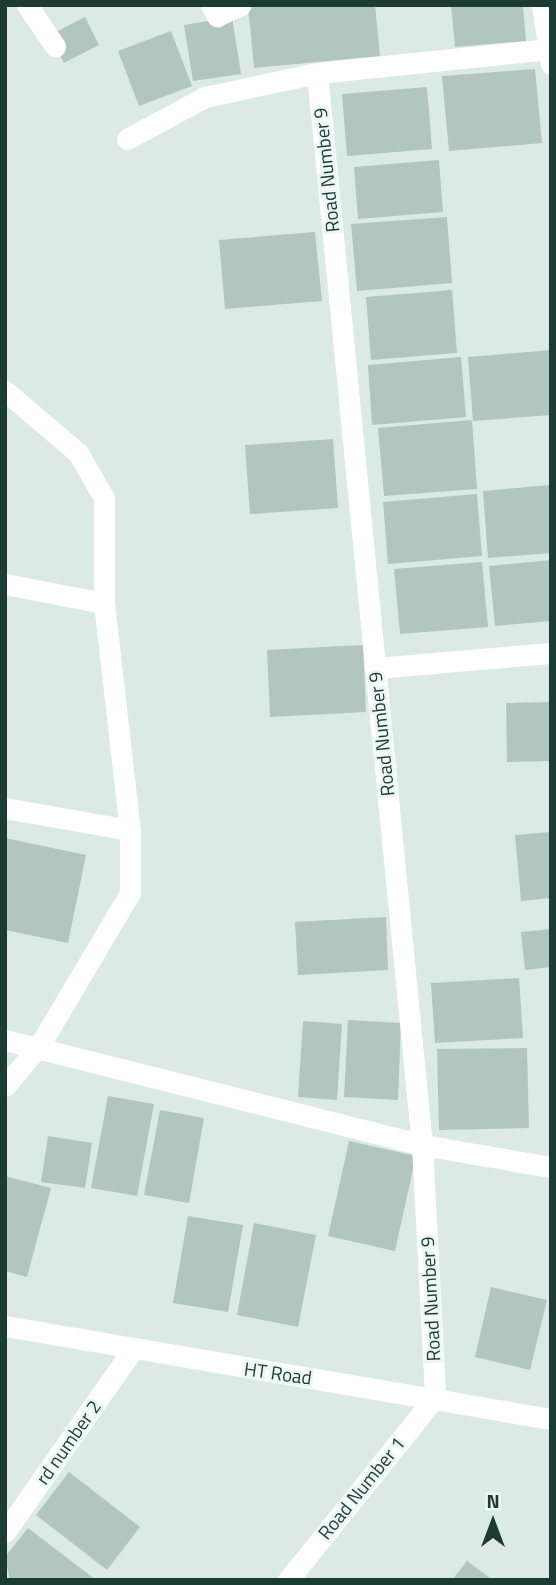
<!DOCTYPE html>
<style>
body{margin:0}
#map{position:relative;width:556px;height:1585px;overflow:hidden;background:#dceae5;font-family:"Titillium Web",sans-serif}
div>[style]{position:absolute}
.building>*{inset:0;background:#b2c5bf}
.minor>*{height:21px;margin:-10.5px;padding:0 10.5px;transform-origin:10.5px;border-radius:10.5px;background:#fff}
span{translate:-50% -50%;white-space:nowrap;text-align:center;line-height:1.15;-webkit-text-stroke:6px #edf7f3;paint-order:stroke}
.street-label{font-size:19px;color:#1d3b35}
.frame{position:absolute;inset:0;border:7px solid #1d3b35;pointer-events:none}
.north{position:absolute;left:458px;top:1487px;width:70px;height:70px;-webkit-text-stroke:5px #edf7f3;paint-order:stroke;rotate:0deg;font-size:19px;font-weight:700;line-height:28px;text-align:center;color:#1d3b35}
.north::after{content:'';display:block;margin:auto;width:24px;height:32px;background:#1d3b35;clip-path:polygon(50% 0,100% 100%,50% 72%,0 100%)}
</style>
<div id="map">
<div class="building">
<i style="clip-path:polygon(375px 5px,380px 56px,254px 68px,248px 6px)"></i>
<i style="clip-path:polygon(451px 5px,523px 5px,526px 41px,455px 47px)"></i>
<i style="clip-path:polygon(85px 17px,99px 45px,64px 63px,50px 35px)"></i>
<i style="clip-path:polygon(232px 17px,241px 74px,193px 81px,184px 25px)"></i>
<i style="clip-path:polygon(171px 31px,192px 86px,139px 106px,118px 51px)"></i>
<i style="clip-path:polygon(535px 69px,542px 143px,449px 151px,442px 76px)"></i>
<i style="clip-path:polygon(427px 87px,432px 149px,347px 156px,342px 94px)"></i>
<i style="clip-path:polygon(439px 160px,443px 212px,358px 219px,354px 167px)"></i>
<i style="clip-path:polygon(447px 217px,452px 283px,357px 291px,351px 224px)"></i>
<i style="clip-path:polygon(315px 232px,322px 301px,225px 309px,219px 240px)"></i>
<i style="clip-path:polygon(452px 290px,457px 353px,371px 360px,366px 297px)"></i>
<i style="clip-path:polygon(551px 350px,551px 415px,473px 421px,468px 357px)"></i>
<i style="clip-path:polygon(461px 357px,466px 417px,372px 425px,368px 365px)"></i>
<i style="clip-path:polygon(472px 420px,477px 489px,384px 496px,378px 428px)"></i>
<i style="clip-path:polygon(333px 439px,338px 508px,250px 514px,245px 445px)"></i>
<i style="clip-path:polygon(551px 485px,551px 553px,488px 558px,483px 491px)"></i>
<i style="clip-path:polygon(477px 494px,482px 556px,388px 564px,383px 502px)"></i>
<i style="clip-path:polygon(551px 560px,551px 621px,495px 626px,489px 566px)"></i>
<i style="clip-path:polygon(482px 562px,488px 627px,400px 634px,394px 569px)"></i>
<i style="clip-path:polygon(363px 645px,366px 712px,270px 717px,267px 650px)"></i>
<i style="clip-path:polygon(551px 702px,551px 761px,507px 762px,506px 703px)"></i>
<i style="clip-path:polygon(551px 832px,551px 898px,521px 901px,515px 835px)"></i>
<i style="clip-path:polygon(5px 838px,86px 855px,68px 943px,5px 930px)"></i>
<i style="clip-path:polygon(386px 917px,388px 970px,298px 975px,295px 922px)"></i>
<i style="clip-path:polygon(551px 929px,551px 967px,525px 970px,521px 932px)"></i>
<i style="clip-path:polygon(519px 978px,523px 1038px,435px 1043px,431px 983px)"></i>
<i style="clip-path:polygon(348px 1020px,401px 1023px,398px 1100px,344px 1097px)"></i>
<i style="clip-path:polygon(303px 1021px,342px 1024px,337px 1100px,298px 1097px)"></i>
<i style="clip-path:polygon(527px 1048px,529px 1128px,439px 1130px,437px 1049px)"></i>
<i style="clip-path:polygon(108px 1096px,154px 1104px,137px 1196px,91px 1188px)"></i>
<i style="clip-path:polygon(160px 1110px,204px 1118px,189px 1203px,144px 1195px)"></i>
<i style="clip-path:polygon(48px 1136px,92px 1143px,85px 1188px,41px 1182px)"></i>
<i style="clip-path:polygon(349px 1141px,416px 1156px,395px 1251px,328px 1236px)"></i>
<i style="clip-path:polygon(5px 1176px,51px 1188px,27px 1277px,5px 1271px)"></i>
<i style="clip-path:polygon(188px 1216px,243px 1225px,228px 1312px,173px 1303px)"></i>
<i style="clip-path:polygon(254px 1223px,316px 1235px,298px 1327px,237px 1315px)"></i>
<i style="clip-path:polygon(491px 1287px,547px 1300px,530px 1370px,475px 1357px)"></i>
<i style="clip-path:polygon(69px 1472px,140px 1527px,107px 1570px,36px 1515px)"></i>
<i style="clip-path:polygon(28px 1528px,96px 1580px,10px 1580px,5px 1557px)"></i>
<i style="clip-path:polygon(467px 1561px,493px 1580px,452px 1580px)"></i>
</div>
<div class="minor">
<i style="left:27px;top:5px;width:50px;rotate:55.7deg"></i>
<i style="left:211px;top:5px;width:13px;rotate:61deg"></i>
<i style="left:217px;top:16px;width:26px;rotate:-25deg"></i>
<i style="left:542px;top:5px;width:60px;rotate:81.3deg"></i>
<i style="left:317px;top:73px;width:1077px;rotate:84.41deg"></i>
<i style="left:422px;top:1145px;width:252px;rotate:87deg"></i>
<i style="left:127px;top:139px;width:89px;rotate:-28.3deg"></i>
<i style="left:205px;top:97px;width:115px;rotate:-12.1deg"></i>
<i style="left:317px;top:73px;width:235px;rotate:-5.9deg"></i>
<i style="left:5px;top:391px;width:96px;rotate:40.3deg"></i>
<i style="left:78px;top:453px;width:52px;rotate:60deg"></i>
<i style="left:104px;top:498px;width:105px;rotate:90deg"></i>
<i style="left:104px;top:603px;width:228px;rotate:83.5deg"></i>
<i style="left:130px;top:830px;width:63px;rotate:90deg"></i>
<i style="left:130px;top:893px;width:178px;rotate:120.7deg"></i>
<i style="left:39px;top:1046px;width:52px;rotate:130.4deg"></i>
<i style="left:5px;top:584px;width:101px;rotate:10.9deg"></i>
<i style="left:375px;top:668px;width:177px;rotate:-4.9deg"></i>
<i style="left:5px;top:808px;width:127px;rotate:10deg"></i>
<i style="left:5px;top:1040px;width:430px;rotate:14.1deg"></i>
<i style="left:422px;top:1145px;width:131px;rotate:9.7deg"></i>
<i style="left:5px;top:1326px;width:554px;rotate:9.67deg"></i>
<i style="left:5px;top:1532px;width:220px;rotate:-55deg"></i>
<i style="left:288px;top:1580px;width:235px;rotate:-51.2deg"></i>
</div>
<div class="street-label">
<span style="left:326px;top:170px;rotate:-96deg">Road Number 9</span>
<span style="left:381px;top:734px;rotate:-96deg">Road Number 9</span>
<span style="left:430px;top:1299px;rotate:-93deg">Road Number 9</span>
<span style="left:278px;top:1373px;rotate:8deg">HT Road</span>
<span style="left:68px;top:1442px;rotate:-55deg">rd number 2</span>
<span style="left:361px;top:1488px;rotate:-51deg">Road Number 1</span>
</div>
<div class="frame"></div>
<div class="north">N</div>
</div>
